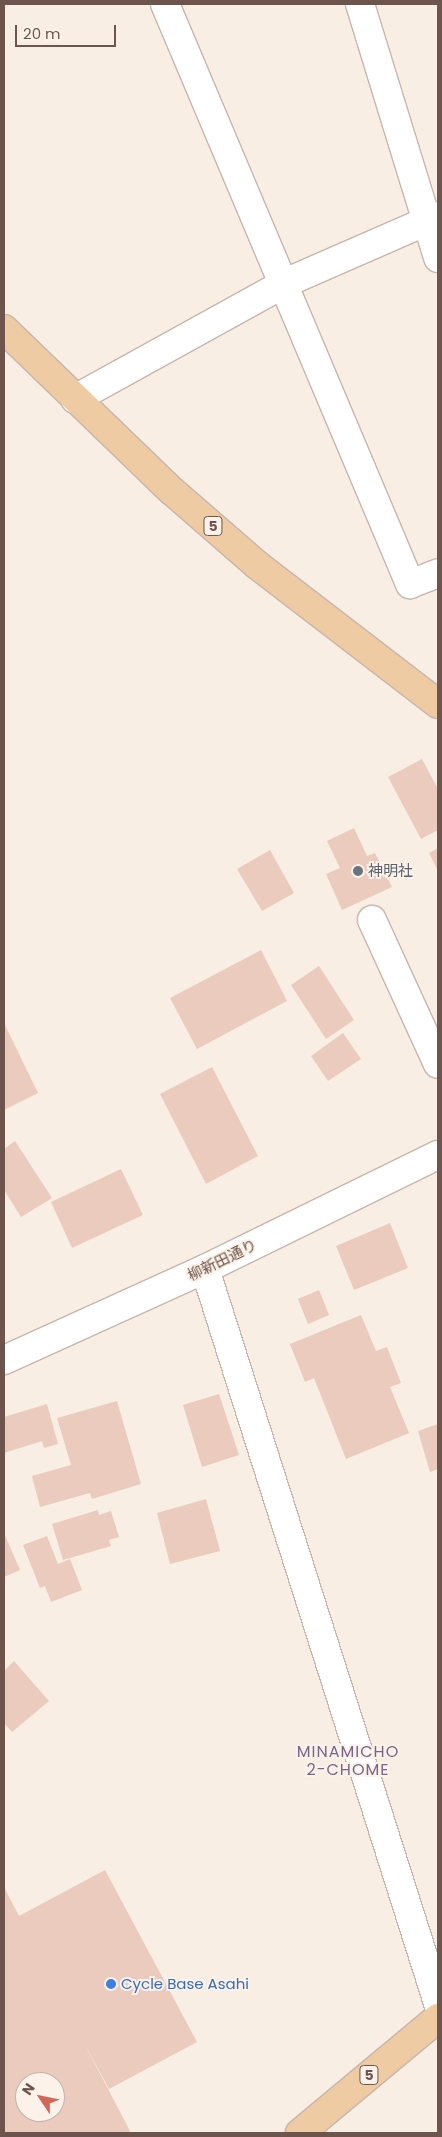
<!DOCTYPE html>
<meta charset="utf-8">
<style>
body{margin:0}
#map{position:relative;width:442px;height:2137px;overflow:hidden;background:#f9eee3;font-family:Poppins,"Noto Sans JP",sans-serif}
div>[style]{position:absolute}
.building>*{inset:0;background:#eacbbe}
.roads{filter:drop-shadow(1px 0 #c8b5ac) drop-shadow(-1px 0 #c8b5ac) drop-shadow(0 1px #c8b5ac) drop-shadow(0 -1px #c8b5ac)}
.minor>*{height:28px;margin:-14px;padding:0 14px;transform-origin:14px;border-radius:14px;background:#fff}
.major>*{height:28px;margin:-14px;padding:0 14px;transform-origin:14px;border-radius:14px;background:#efcba3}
.dots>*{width:14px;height:14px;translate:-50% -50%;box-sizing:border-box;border:2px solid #fcf2e9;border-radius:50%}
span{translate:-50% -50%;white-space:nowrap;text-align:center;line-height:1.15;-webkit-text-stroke:4px #fcf2e9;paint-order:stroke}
.shield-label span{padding:1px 4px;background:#fcf2e9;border:1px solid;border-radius:4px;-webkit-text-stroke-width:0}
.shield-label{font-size:14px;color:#6d554d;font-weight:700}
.worship-label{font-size:15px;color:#5b616d}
.left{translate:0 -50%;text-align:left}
.street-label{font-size:15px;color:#6d554d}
.shop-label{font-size:15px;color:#366cbe}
.neighbourhood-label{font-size:16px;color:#7a658a;letter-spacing:1px}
.frame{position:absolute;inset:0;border:5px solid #6d554d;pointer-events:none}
.north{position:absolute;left:15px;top:2072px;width:50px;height:50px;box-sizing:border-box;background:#fcf2e9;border:1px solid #c3b3ab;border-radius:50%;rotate:304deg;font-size:14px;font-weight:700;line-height:20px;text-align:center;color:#6d554d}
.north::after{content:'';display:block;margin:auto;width:18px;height:22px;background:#d36658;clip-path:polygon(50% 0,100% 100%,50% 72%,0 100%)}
.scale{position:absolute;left:15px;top:25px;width:101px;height:22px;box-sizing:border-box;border:2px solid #6d554d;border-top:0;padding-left:6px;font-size:15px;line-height:18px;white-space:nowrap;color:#6d554d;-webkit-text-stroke:4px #fcf2e9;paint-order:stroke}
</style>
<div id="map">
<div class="building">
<i style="clip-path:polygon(422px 759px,438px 789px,438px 830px,421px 839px,388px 777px)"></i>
<i style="clip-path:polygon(354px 828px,367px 856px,375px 853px,392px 887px,342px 910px,326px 874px,340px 868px,327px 841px)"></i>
<i style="clip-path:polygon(438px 848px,438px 871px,429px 853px)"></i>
<i style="clip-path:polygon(270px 850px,294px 893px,262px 911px,237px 869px)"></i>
<i style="clip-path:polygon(261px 950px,287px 1001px,197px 1049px,170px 998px)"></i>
<i style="clip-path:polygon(319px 966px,354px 1020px,326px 1039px,291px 985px)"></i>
<i style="clip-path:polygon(4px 1023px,38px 1093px,4px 1110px)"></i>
<i style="clip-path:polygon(343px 1033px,361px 1059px,328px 1081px,311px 1056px)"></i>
<i style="clip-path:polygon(212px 1067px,258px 1156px,206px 1184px,160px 1094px)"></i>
<i style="clip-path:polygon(15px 1141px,52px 1198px,21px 1217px,4px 1190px,4px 1149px)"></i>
<i style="clip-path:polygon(121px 1169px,143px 1215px,72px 1248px,51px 1202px)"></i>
<i style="clip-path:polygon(390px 1223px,408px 1268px,354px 1290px,336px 1246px)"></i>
<i style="clip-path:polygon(319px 1290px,329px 1315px,308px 1324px,298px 1299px)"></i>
<i style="clip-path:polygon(361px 1315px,376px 1351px,387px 1347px,401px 1383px,390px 1387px,409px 1433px,346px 1459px,314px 1378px,305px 1382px,290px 1344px)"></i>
<i style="clip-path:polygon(219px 1394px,239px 1455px,202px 1467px,183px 1405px)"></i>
<i style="clip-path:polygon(117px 1401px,141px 1484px,92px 1499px,90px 1493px,40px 1507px,32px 1476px,71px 1465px,57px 1418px)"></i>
<i style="clip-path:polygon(47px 1404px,58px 1444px,44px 1448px,42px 1441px,4px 1453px,4px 1417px)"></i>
<i style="clip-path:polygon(438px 1424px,438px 1469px,430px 1472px,418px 1431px)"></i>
<i style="clip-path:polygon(206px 1499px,220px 1551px,170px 1564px,157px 1513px)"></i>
<i style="clip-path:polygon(98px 1510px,99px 1515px,111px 1511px,119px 1537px,109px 1540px,111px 1546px,63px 1560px,52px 1524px)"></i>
<i style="clip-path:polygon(4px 1533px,20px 1570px,4px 1577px)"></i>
<i style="clip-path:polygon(47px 1536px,58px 1564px,70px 1559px,82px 1590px,51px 1602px,45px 1586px,40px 1588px,23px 1545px)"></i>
<i style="clip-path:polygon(14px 1661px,49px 1701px,12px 1732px,4px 1723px,4px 1671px)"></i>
<i style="clip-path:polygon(evenodd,105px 1870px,197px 2042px,109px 2089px,82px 2039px,131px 2133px,4px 2133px,4px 1887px,19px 1916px,105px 1870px,25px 2082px,55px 2082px,55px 2112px,25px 2112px,25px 2082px)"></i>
</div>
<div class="roads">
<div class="minor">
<i style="left:165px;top:4px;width:630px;rotate:67.1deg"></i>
<i style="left:410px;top:584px;width:30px;rotate:-21deg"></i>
<i style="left:360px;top:4px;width:266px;rotate:72.9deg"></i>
<i style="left:75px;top:399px;width:240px;rotate:-28.9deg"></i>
<i style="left:285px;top:283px;width:167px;rotate:-23.6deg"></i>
<i style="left:372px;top:920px;width:158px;rotate:65.4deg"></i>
<i style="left:205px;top:1269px;width:770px;rotate:72.39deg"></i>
<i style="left:4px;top:1360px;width:221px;rotate:-24.4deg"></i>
<i style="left:205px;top:1269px;width:259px;rotate:-26.1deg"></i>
</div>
<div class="major">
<i style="left:4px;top:329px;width:233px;rotate:44deg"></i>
<i style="left:172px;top:491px;width:113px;rotate:41deg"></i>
<i style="left:257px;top:565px;width:228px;rotate:37.5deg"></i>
<i style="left:300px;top:2133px;width:180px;rotate:-39.8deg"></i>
</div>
</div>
<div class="dots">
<i style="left:358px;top:871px;background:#6b7280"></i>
<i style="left:111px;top:1984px;background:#3f7fe0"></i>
</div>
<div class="shield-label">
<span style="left:213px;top:526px">5</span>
<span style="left:369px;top:2075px">5</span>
</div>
<div class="worship-label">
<span class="left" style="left:368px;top:871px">神明社</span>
</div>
<div class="street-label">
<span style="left:222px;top:1260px;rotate:-26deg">柳新田通り</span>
</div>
<div class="shop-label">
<span class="left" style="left:121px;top:1984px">Cycle Base Asahi</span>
</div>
<div class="neighbourhood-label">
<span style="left:348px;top:1761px">MINAMICHO<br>2-CHOME</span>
</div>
<div class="frame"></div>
<div class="north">N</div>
<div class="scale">20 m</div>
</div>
